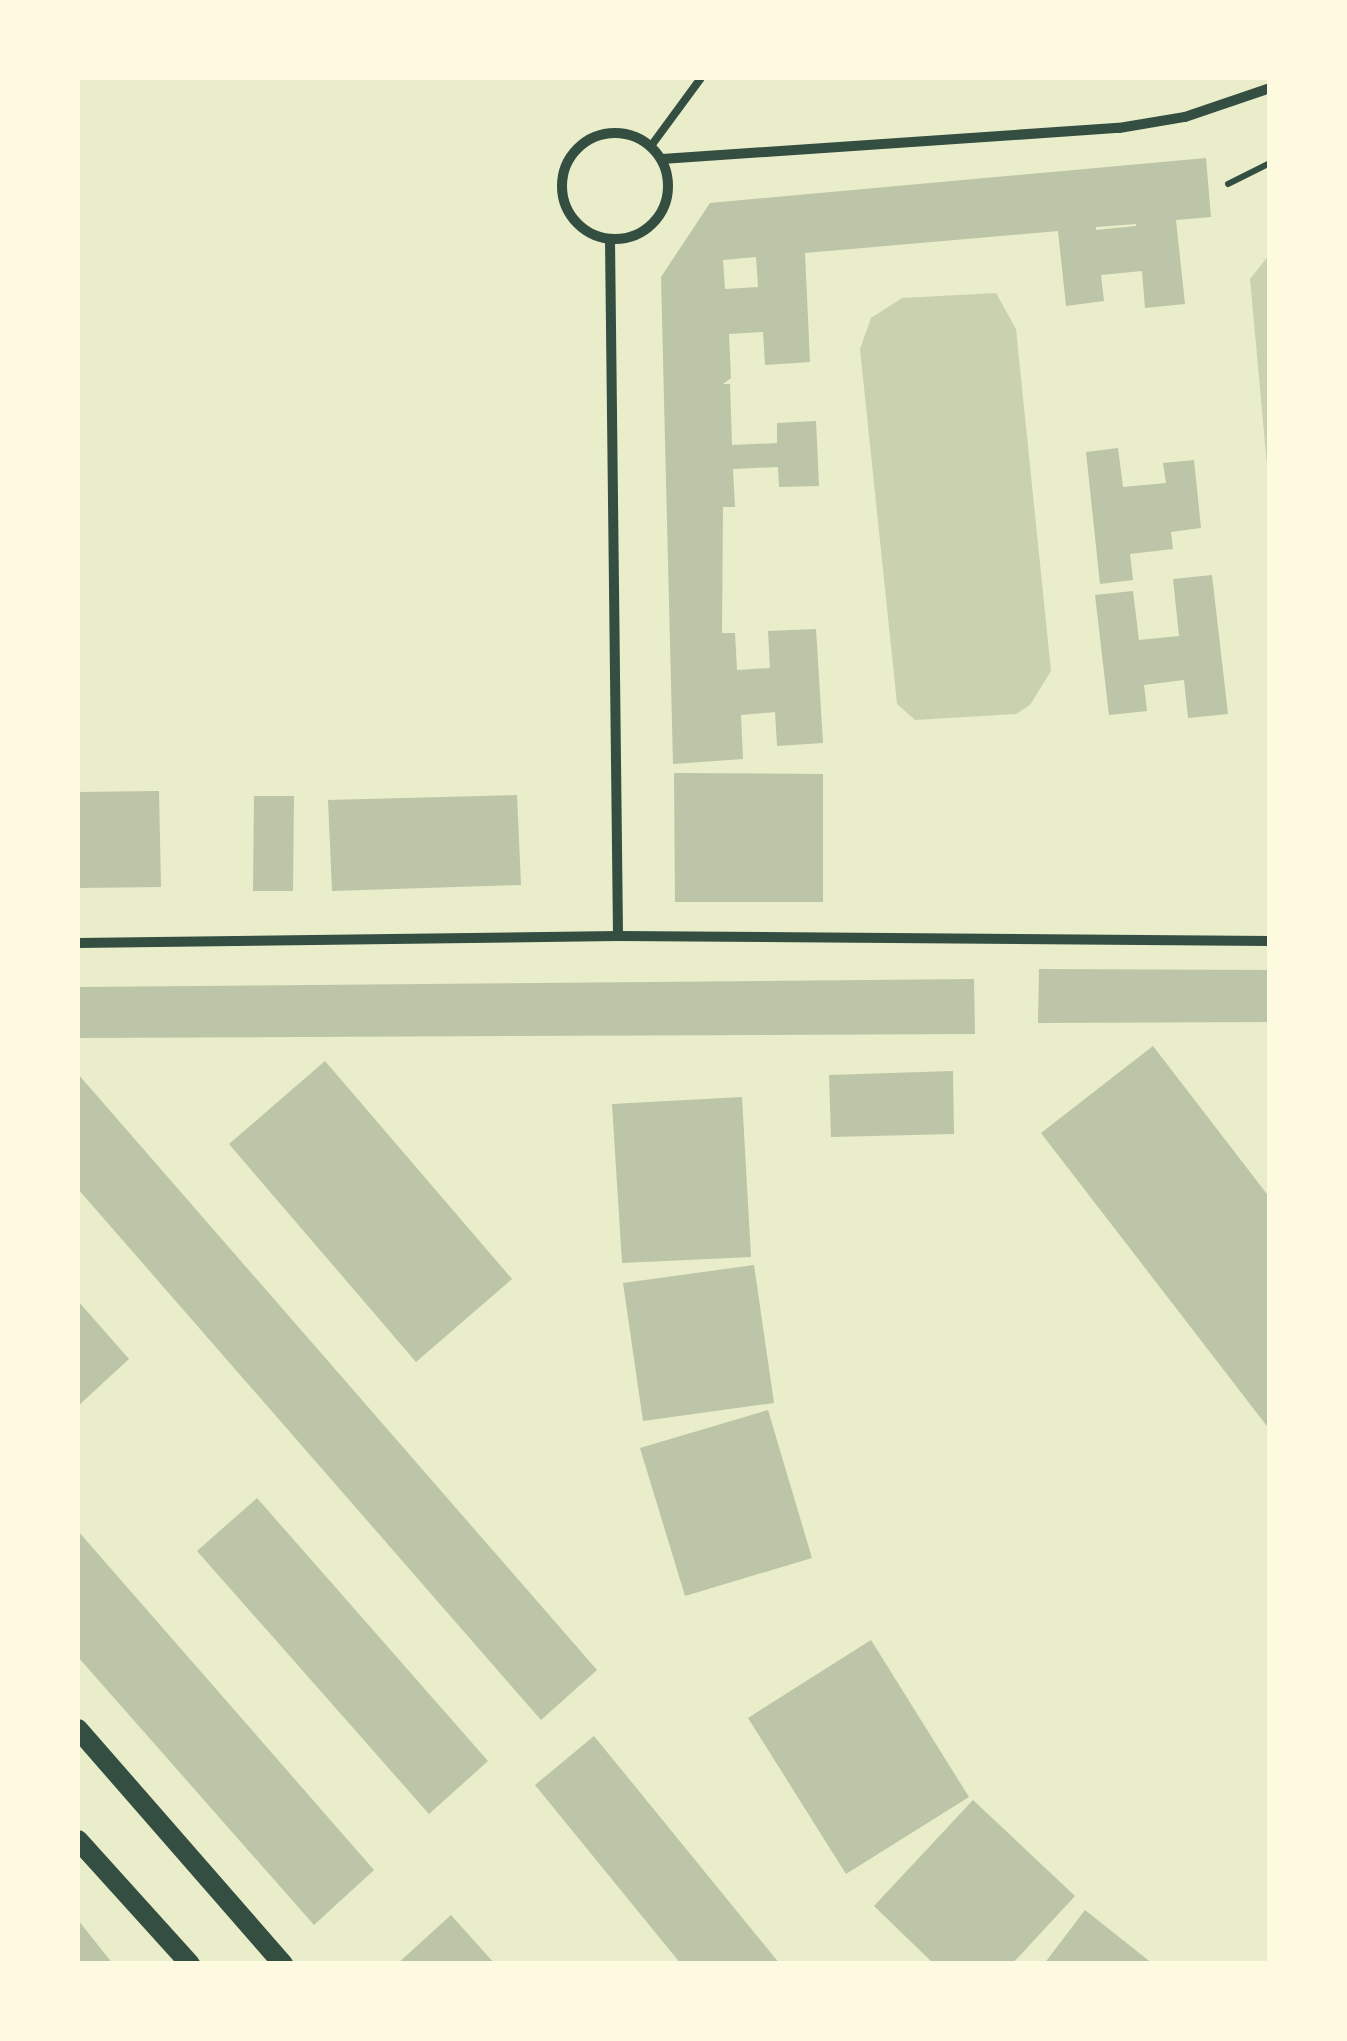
<!DOCTYPE html>
<style>
body{margin:0}
#map{position:relative;width:1347px;height:2041px;overflow:hidden;background:#e9edc9;font-family:"Golos Text",sans-serif}
div>[style]{position:absolute}
.green>*{inset:0;background:#cad2ad}
.building>*{inset:0;background:#bcc5a7}
.path>*{height:6px;margin:-3px;padding:0 3px;transform-origin:3px;border-radius:3px;background:#344e41}
.service>*{height:8px;margin:-4px;padding:0 4px;transform-origin:4px;border-radius:4px;background:#344e41}
.minor>*{height:10px;margin:-5px;padding:0 5px;transform-origin:5px;border-radius:5px;background:#344e41}
.minor>.ring{margin:-5px;padding:0;box-sizing:content-box;background:none;border:10px solid #344e41;border-radius:50%}
.secondary>*{height:20px;margin:-10px;padding:0 10px;transform-origin:10px;border-radius:10px;background:#344e41}
span{translate:-50% -50%;white-space:nowrap;text-align:center;line-height:1.15;-webkit-text-stroke:9px #fefae0;paint-order:stroke}
.frame{position:absolute;inset:0;border:80px solid #fefae0;pointer-events:none}
</style>
<div id="map">
<div class="green">
<i style="clip-path:polygon(1269px 255px,1269px 487px,1250px 279px)"></i>
<i style="clip-path:polygon(996px 293px,1016px 329px,1051px 671px,1030px 705px,1016px 714px,915px 720px,897px 704px,860px 349px,871px 318px,902px 298px)"></i>
</div>
<div class="building">
<i style="clip-path:polygon(evenodd,1206px 158px,1211px 217px,1176px 220px,1185px 304px,1145px 308px,1142px 271px,1101px 275px,1104px 301px,1066px 306px,1058px 231px,805px 253px,810px 362px,765px 365px,763px 332px,729px 334px,731px 378px,723px 384px,730px 384px,732px 445px,777px 443px,777px 423px,816px 421px,819px 486px,779px 487px,778px 467px,733px 469px,735px 507px,723px 507px,722px 633px,735px 633px,737px 670px,770px 668px,768px 631px,816px 629px,823px 743px,777px 746px,775px 712px,741px 715px,743px 759px,673px 764px,661px 277px,710px 203px,1206px 158px,1136px 224px,1136px 226px,1096px 230px,1096px 227px,1136px 224px,1206px 158px,756px 257px,758px 287px,725px 289px,723px 260px,756px 257px)"></i>
<i style="clip-path:polygon(1118px 448px,1123px 487px,1166px 483px,1163px 463px,1194px 460px,1201px 528px,1171px 532px,1173px 549px,1130px 554px,1133px 580px,1100px 584px,1086px 452px)"></i>
<i style="clip-path:polygon(1212px 575px,1228px 714px,1188px 718px,1184px 680px,1144px 685px,1147px 711px,1109px 715px,1095px 595px,1133px 591px,1139px 640px,1179px 636px,1173px 579px)"></i>
<i style="clip-path:polygon(674px 773px,823px 774px,823px 902px,675px 902px)"></i>
<i style="clip-path:polygon(159px 791px,161px 887px,78px 888px,78px 792px)"></i>
<i style="clip-path:polygon(517px 795px,521px 885px,332px 891px,328px 800px)"></i>
<i style="clip-path:polygon(254px 796px,294px 796px,293px 891px,253px 891px)"></i>
<i style="clip-path:polygon(1039px 969px,1270px 970px,1270px 1022px,1038px 1023px)"></i>
<i style="clip-path:polygon(974px 979px,975px 1034px,78px 1038px,78px 987px)"></i>
<i style="clip-path:polygon(1153px 1046px,1270px 1198px,1270px 1430px,1041px 1133px)"></i>
<i style="clip-path:polygon(325px 1061px,512px 1279px,416px 1362px,229px 1144px)"></i>
<i style="clip-path:polygon(953px 1071px,954px 1134px,831px 1137px,829px 1075px)"></i>
<i style="clip-path:polygon(78px 1074px,597px 1670px,541px 1720px,78px 1189px)"></i>
<i style="clip-path:polygon(742px 1097px,751px 1257px,622px 1263px,612px 1104px)"></i>
<i style="clip-path:polygon(754px 1265px,774px 1403px,643px 1421px,623px 1283px)"></i>
<i style="clip-path:polygon(78px 1301px,129px 1359px,78px 1406px)"></i>
<i style="clip-path:polygon(768px 1410px,812px 1558px,685px 1596px,640px 1448px)"></i>
<i style="clip-path:polygon(257px 1498px,488px 1761px,429px 1814px,197px 1551px)"></i>
<i style="clip-path:polygon(78px 1531px,374px 1870px,314px 1925px,78px 1657px)"></i>
<i style="clip-path:polygon(871px 1640px,969px 1797px,846px 1874px,748px 1718px)"></i>
<i style="clip-path:polygon(594px 1736px,780px 1964px,681px 1964px,535px 1785px)"></i>
<i style="clip-path:polygon(973px 1800px,1075px 1896px,1012px 1964px,934px 1964px,874px 1906px)"></i>
<i style="clip-path:polygon(1085px 1910px,1153px 1964px,1044px 1964px)"></i>
<i style="clip-path:polygon(451px 1915px,495px 1964px,397px 1964px)"></i>
<i style="clip-path:polygon(78px 1920px,113px 1964px,78px 1964px)"></i>
</div>
<div class="path">
<i style="left:1228px;top:184px;width:47px;rotate:-26.6deg"></i>
</div>
<div class="service">
<i style="left:651px;top:146px;width:84px;rotate:-53.7deg"></i>
</div>
<div class="minor">
<i class="ring" style="left:562px;top:133px;width:96px;height:96px"></i>
<i style="left:662px;top:159px;width:458px;rotate:-3.9deg"></i>
<i style="left:1119px;top:128px;width:67px;rotate:-9.5deg"></i>
<i style="left:1185px;top:117px;width:90px;rotate:-18.8deg"></i>
<i style="left:610px;top:240px;width:696px;rotate:89.34deg"></i>
<i style="left:78px;top:943px;width:540px;rotate:-0.74deg"></i>
<i style="left:618px;top:936px;width:652px;rotate:0.44deg"></i>
</div>
<div class="secondary">
<i style="left:78px;top:1729px;width:312px;rotate:48.9deg"></i>
<i style="left:78px;top:1840px;width:167px;rotate:47.9deg"></i>
</div>
<div class="frame"></div>
</div>
